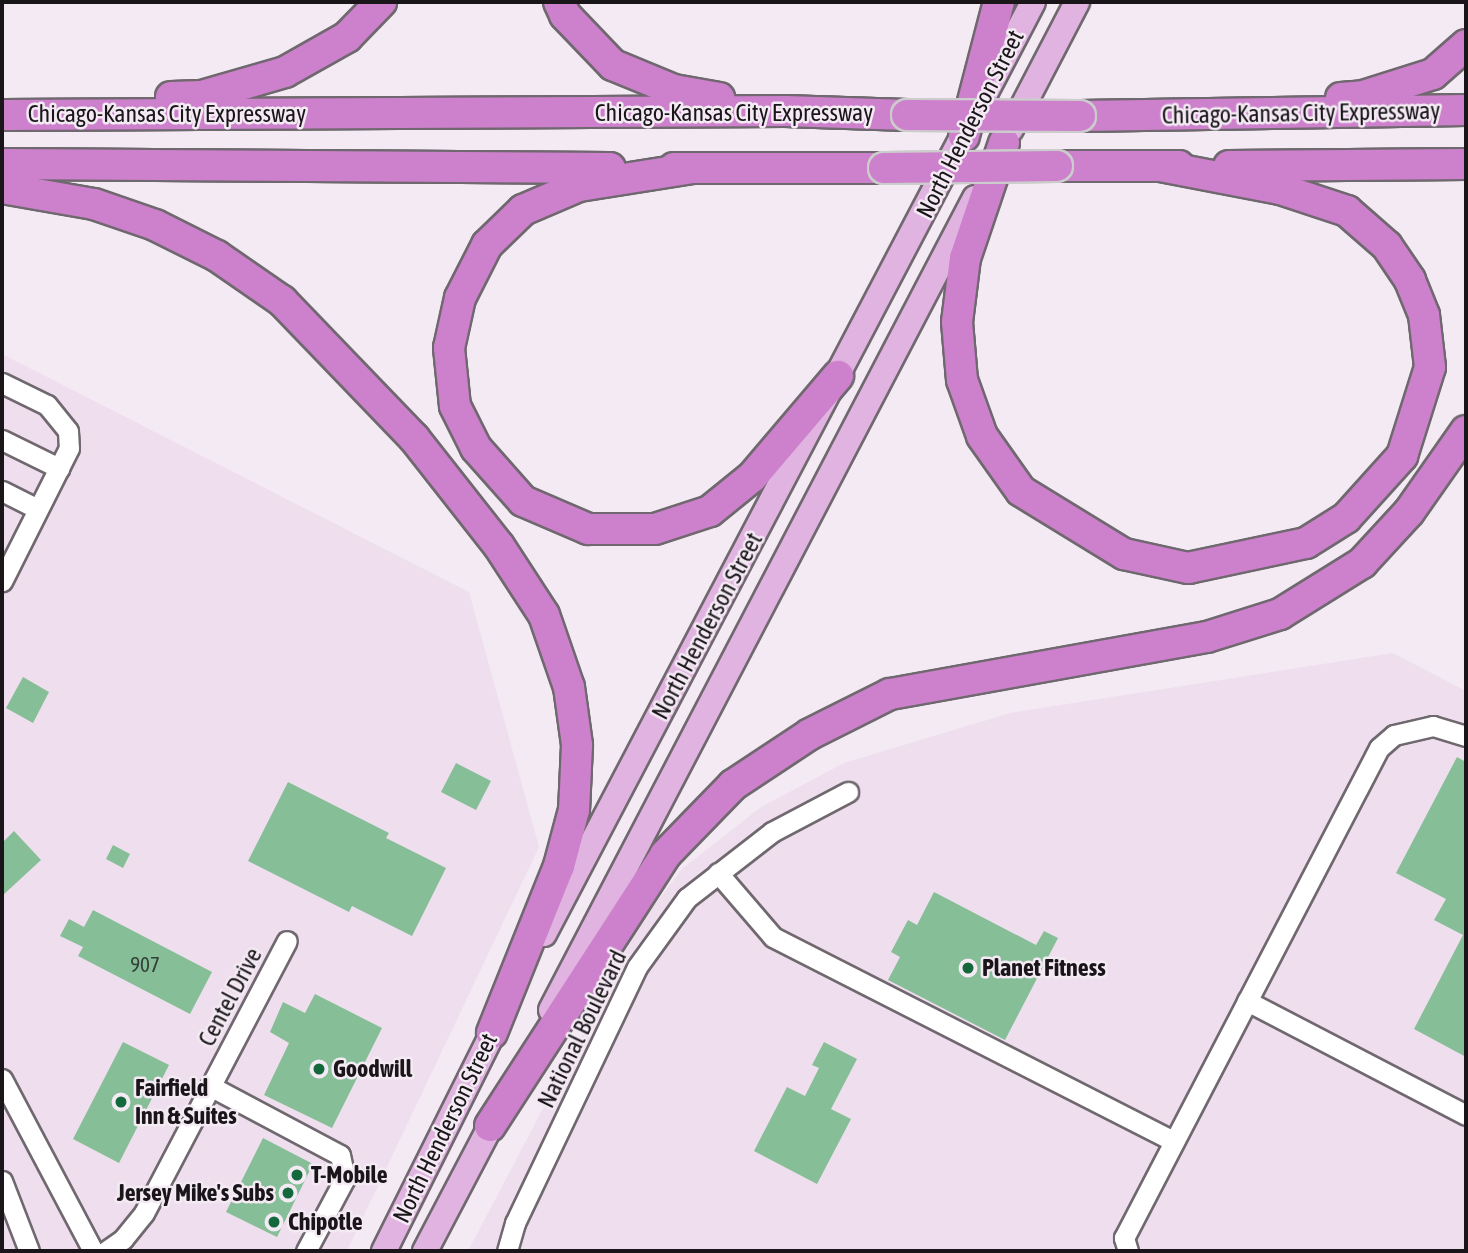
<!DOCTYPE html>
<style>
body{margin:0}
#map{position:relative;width:1468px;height:1253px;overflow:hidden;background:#f3eaf3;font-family:"Asap Condensed",sans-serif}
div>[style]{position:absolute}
.built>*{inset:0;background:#efdfee}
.building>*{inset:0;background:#86be98}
.roads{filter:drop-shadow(2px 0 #70686f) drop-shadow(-2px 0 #70686f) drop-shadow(0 2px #70686f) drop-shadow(0 -2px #70686f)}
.minor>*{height:19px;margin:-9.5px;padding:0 9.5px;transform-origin:9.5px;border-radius:9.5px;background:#fff}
.major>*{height:24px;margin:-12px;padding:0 12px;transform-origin:12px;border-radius:12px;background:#e1b3e0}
.highway>*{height:30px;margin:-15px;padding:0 15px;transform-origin:15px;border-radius:15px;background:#cd81cc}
.bridges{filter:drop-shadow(2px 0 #ccc) drop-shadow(-2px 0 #ccc) drop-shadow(0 2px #ccc) drop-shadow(0 -2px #ccc)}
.highway-bridge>*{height:30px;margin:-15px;padding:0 15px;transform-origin:15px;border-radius:15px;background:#cd81cc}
.dots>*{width:19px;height:19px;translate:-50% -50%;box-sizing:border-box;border:4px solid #f3eaf3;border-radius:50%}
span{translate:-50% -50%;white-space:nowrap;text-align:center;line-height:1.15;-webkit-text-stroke:5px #f3eaf3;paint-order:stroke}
.number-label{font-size:21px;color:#343f39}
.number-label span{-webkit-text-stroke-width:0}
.street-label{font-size:24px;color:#191519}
.poi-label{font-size:24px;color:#191519;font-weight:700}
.left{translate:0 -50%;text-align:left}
.right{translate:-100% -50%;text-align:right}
.frame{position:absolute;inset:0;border:4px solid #191519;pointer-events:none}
</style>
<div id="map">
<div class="built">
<i style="clip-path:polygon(2px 354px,469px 592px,539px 847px,347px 1251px,2px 1251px)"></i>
<i style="clip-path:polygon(1393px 653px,1466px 691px,1466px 1251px,468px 1251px,640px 924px,682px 869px,761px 807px,844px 763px,1010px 713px)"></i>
</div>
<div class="building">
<i style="clip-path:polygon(23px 677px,49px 692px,33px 723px,6px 708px)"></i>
<i style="clip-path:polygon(1457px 757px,1466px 762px,1466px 1057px,1414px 1029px,1463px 935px,1434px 920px,1446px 899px,1396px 873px)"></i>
<i style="clip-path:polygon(456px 763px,491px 781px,476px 810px,441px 792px)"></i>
<i style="clip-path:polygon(288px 782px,389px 833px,386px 838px,446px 868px,412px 936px,352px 906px,349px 912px,248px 861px)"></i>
<i style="clip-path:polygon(14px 831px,41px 860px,2px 896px,2px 843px)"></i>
<i style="clip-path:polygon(113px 845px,130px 854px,123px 868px,106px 859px)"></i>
<i style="clip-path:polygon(934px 892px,1036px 945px,1044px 931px,1058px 938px,1005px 1040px,888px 980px,900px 957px,891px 952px,908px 920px,917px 925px)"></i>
<i style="clip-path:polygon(93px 910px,212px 972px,190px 1014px,78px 956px,83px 947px,60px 936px,69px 919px,84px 927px)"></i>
<i style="clip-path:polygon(315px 994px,382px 1028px,332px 1128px,264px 1095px,289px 1043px,270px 1032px,283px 1002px,305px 1013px)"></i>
<i style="clip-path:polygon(123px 1042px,169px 1065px,119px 1163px,73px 1139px)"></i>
<i style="clip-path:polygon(824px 1042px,857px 1059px,831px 1109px,851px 1119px,817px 1184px,754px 1151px,787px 1087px,805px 1096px,819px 1068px,812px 1065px)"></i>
<i style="clip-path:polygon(263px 1138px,313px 1164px,277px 1237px,226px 1212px)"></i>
</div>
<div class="roads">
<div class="minor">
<i style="left:2px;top:383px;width:50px;rotate:26.1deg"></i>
<i style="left:47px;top:405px;width:33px;rotate:51deg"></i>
<i style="left:68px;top:431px;width:17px;rotate:87deg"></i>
<i style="left:69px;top:448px;width:149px;rotate:116.7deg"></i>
<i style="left:2px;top:440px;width:64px;rotate:26.2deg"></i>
<i style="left:2px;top:491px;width:40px;rotate:26.6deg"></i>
<i style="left:718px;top:873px;width:84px;rotate:49.3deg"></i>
<i style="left:773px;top:937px;width:450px;rotate:27deg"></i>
<i style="left:1247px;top:1001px;width:247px;rotate:27.5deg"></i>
<i style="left:2px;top:1079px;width:195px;rotate:62.1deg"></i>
<i style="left:210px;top:1086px;width:147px;rotate:28deg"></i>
<i style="left:340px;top:1155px;width:24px;rotate:78deg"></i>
<i style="left:345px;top:1178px;width:83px;rotate:118.1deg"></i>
<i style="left:2px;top:1181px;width:75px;rotate:68.9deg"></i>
<i style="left:106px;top:1251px;width:21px;rotate:-35deg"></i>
<i style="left:123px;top:1239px;width:33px;rotate:-51deg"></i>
<i style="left:144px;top:1213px;width:307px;rotate:-62.3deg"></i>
<i style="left:507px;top:1251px;width:29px;rotate:-74deg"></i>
<i style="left:515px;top:1223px;width:284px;rotate:-64.5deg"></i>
<i style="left:637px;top:967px;width:85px;rotate:-54.1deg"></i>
<i style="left:687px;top:898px;width:108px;rotate:-37.8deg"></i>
<i style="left:772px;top:832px;width:86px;rotate:-27.8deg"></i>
<i style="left:1128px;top:1251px;width:14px;rotate:-107deg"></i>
<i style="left:1124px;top:1238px;width:552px;rotate:-62.51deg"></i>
<i style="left:1379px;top:748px;width:20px;rotate:-41deg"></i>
<i style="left:1394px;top:735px;width:40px;rotate:-13deg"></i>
<i style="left:1433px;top:726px;width:34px;rotate:17deg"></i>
</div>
<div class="major">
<i style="left:1011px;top:129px;width:143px;rotate:-62.5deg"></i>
<i style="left:544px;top:934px;width:1052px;rotate:-62.31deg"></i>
<i style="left:551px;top:1010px;width:916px;rotate:-62.43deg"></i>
<i style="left:384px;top:1251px;width:263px;rotate:-63.5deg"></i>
<i style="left:425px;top:1251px;width:159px;rotate:-62.3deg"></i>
</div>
<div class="highway">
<i style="left:559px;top:2px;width:14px;rotate:65deg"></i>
<i style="left:565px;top:15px;width:69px;rotate:46.2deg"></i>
<i style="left:613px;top:65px;width:66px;rotate:22.3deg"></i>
<i style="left:674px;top:90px;width:46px;rotate:10.1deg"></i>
<i style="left:171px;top:97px;width:31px;rotate:-2deg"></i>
<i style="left:202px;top:96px;width:86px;rotate:-16.1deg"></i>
<i style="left:285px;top:72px;width:71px;rotate:-29.4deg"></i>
<i style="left:347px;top:37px;width:49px;rotate:-45.8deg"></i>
<i style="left:1341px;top:98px;width:22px;rotate:-5deg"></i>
<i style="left:1363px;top:96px;width:73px;rotate:-17.4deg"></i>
<i style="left:1433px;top:74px;width:44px;rotate:-41.3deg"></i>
<i style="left:2px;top:115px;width:783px;rotate:-0.29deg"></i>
<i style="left:785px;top:111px;width:122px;rotate:1.9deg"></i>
<i style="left:1080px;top:116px;width:386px;rotate:-0.9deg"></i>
<i style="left:964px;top:136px;width:138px;rotate:-75.4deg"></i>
<i style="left:1004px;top:143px;width:121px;rotate:108.7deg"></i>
<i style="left:965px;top:258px;width:64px;rotate:97.1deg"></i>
<i style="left:957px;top:322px;width:58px;rotate:85.1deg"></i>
<i style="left:962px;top:380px;width:59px;rotate:70.3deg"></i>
<i style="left:982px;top:436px;width:67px;rotate:54.7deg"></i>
<i style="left:1021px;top:491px;width:121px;rotate:31.5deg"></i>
<i style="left:1124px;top:554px;width:66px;rotate:12.3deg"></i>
<i style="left:1188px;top:568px;width:121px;rotate:-12deg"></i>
<i style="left:1306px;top:543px;width:47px;rotate:-32deg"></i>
<i style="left:1346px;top:518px;width:84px;rotate:-47.9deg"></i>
<i style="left:1402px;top:456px;width:93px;rotate:-72.5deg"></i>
<i style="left:1430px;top:367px;width:52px;rotate:-96.6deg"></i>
<i style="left:1424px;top:315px;width:38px;rotate:-112deg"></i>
<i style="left:1410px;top:280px;width:41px;rotate:-124.1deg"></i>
<i style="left:1387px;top:246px;width:53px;rotate:-138.8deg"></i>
<i style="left:1347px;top:211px;width:71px;rotate:-161.8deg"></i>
<i style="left:1280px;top:189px;width:122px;rotate:-169.1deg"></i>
<i style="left:2px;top:164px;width:608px;rotate:0.38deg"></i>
<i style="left:1057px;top:166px;width:122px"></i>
<i style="left:1229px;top:166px;width:237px;rotate:-0.5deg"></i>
<i style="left:674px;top:168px;width:210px"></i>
<i style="left:693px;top:168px;width:115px;rotate:171deg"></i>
<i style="left:579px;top:186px;width:61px;rotate:156.8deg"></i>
<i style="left:523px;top:210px;width:50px;rotate:135.8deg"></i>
<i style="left:487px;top:245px;width:59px;rotate:117deg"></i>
<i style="left:460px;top:298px;width:51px;rotate:102.4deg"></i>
<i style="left:449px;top:348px;width:58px;rotate:84.1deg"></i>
<i style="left:455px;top:406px;width:47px;rotate:63.4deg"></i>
<i style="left:476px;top:448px;width:71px;rotate:48.4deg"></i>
<i style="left:523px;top:501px;width:71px;rotate:23.3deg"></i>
<i style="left:588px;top:529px;width:67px"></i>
<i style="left:655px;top:529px;width:58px;rotate:-18.1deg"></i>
<i style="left:710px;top:511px;width:54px;rotate:-39deg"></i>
<i style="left:752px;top:477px;width:133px;rotate:-49.6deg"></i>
<i style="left:2px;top:188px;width:93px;rotate:9.9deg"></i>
<i style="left:94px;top:204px;width:65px;rotate:19deg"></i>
<i style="left:155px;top:225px;width:69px;rotate:26.6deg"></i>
<i style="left:217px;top:256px;width:79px;rotate:34.7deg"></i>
<i style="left:282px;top:301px;width:190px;rotate:46.1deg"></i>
<i style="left:414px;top:438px;width:137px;rotate:51.8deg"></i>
<i style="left:499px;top:546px;width:82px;rotate:56.9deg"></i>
<i style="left:544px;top:615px;width:76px;rotate:70.9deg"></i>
<i style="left:569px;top:687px;width:59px;rotate:82.1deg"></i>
<i style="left:577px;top:745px;width:65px;rotate:92.6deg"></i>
<i style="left:574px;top:810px;width:58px;rotate:105deg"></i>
<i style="left:559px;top:866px;width:180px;rotate:111.9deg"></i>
<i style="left:490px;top:1126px;width:323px;rotate:-57.1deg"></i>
<i style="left:665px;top:855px;width:98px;rotate:-45.8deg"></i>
<i style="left:733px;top:785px;width:92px;rotate:-33.5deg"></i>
<i style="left:810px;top:734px;width:89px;rotate:-26.6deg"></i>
<i style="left:890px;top:694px;width:322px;rotate:-10.2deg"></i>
<i style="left:1207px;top:637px;width:77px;rotate:-17.5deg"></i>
<i style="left:1280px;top:614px;width:97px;rotate:-31.9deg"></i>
<i style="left:1362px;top:563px;width:69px;rotate:-47.3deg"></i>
<i style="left:1409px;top:512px;width:99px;rotate:-54.9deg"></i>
</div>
</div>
<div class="bridges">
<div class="highway-bridge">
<i style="left:907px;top:115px;width:173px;rotate:0.3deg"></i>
<i style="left:884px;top:168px;width:173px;rotate:-0.7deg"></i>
</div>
</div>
<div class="dots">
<i style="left:968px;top:968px;background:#13693b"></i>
<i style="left:319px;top:1069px;background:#13693b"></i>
<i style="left:121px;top:1102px;background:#13693b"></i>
<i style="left:297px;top:1175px;background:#13693b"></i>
<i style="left:288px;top:1193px;background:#13693b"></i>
<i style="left:274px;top:1222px;background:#13693b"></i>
</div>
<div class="number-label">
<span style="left:145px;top:964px">907</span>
</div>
<div class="street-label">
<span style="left:734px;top:113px">Chicago-Kansas City Expressway</span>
<span style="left:1301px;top:113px;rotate:-1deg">Chicago-Kansas City Expressway</span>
<span style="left:167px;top:114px">Chicago-Kansas City Expressway</span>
<span style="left:970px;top:124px;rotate:-63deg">North Henderson Street</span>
<span style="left:707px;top:626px;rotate:-62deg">North Henderson Street</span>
<span style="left:230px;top:997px;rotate:-62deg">Centel Drive</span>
<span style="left:582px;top:1029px;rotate:-64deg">National Boulevard</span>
<span style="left:445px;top:1128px;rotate:-64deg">North Henderson Street</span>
</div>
<div class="poi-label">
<span class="left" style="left:982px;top:968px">Planet Fitness</span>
<span class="left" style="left:333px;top:1069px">Goodwill</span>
<span class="left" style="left:135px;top:1102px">Fairfield<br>Inn &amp; Suites</span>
<span class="left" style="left:311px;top:1175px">T-Mobile</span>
<span class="right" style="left:274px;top:1193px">Jersey Mike's Subs</span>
<span class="left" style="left:288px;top:1222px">Chipotle</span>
</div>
<div class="frame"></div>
</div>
